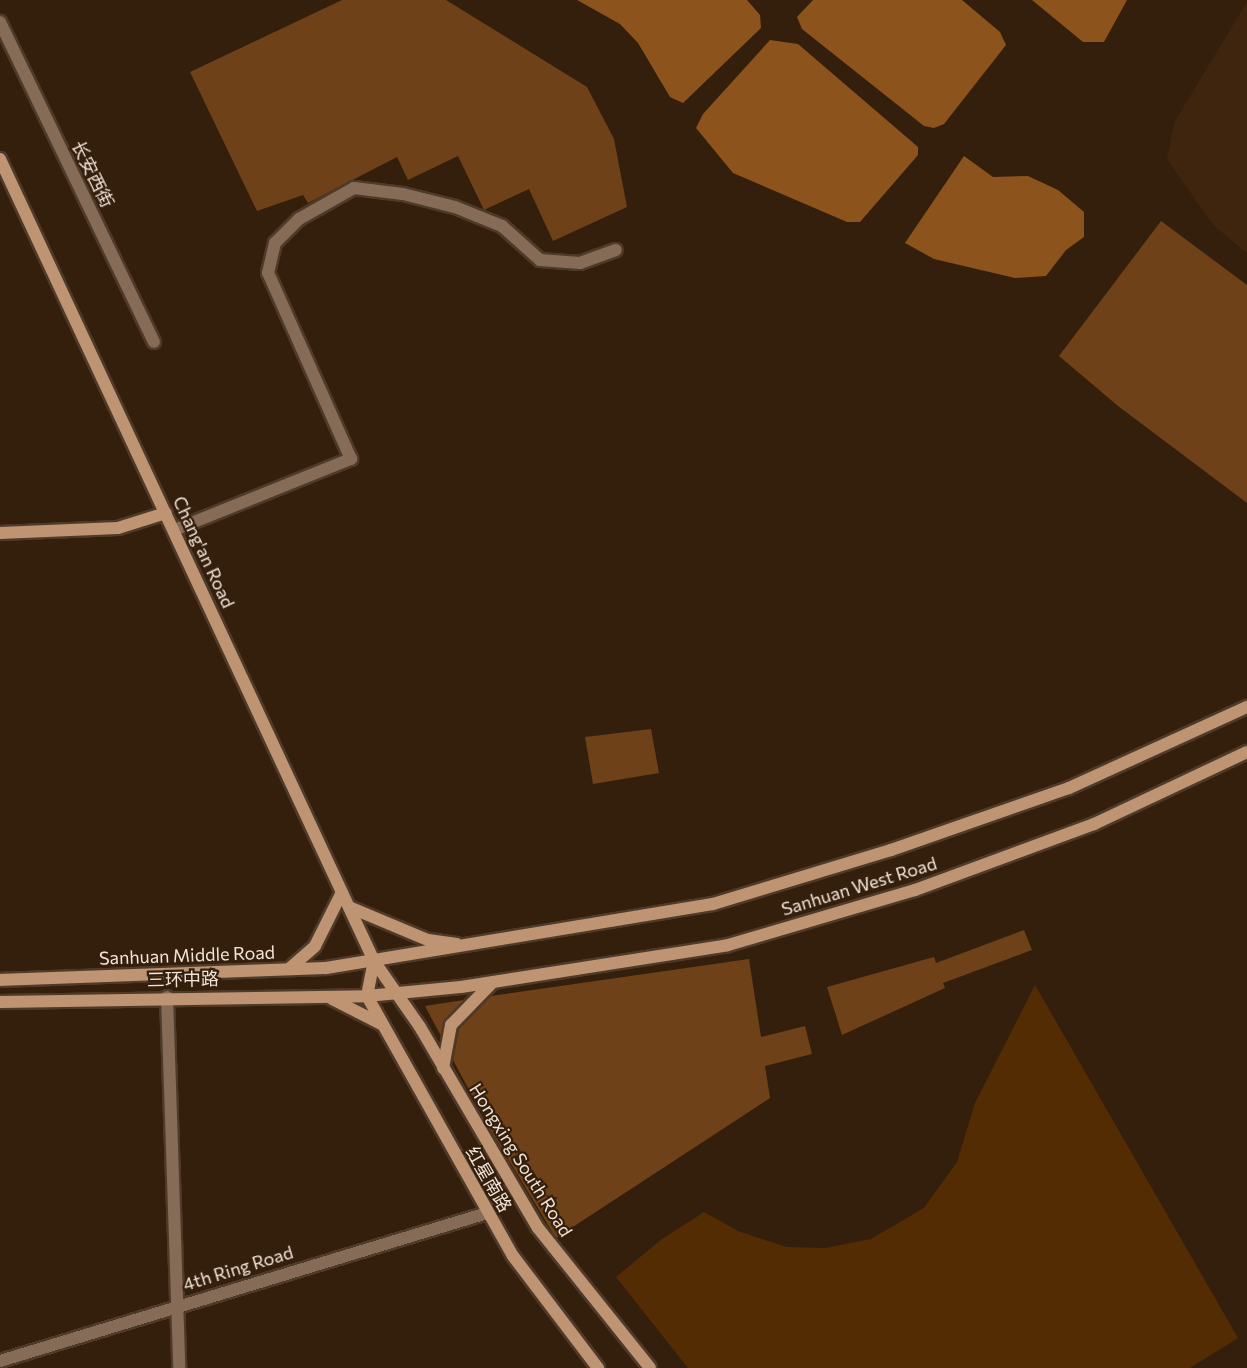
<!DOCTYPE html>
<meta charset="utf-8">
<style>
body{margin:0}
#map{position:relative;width:1247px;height:1368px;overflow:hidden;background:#341f0d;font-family:Commissioner,"Noto Sans SC",sans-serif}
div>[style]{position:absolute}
.built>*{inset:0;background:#40250e}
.green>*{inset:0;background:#542c03}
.water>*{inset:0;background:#8d531c}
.building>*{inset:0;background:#6e4119}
.roads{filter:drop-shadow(2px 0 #4f3a29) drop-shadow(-2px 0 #4f3a29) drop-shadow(0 2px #4f3a29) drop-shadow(0 -2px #4f3a29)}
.street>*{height:12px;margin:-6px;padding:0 6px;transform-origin:6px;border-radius:6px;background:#866c57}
.secondary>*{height:12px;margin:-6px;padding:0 6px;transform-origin:6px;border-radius:6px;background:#bf9472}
span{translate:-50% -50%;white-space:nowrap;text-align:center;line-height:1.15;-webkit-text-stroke:4.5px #341f0d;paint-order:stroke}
.street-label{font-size:18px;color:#f2e3d8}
</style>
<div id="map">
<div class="built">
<i style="clip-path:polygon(1247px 2px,1247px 253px,1213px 225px,1167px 159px,1175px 121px)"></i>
</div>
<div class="green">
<i style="clip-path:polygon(1035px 985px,1238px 1338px,1190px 1368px,688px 1368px,616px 1277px,662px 1239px,704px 1212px,738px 1231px,786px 1247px,825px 1248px,871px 1239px,924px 1208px,957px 1162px,975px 1103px)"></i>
</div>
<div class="water">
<i style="clip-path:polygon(577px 0,747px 0,760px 15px,761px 28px,683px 103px,670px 97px,638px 43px,620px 24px)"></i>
<i style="clip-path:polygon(813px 0,962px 0,1000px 32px,1006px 45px,944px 124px,934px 128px,924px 126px,802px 29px,797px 17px)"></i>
<i style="clip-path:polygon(1032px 0,1127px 0,1104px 42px,1083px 42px)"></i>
<i style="clip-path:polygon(770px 40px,798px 44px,918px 147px,918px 155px,860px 222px,847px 222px,733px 173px,696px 128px,703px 114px)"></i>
<i style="clip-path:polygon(964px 156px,993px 177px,1028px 176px,1058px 190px,1084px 212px,1084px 237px,1066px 250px,1046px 276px,1015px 278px,934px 259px,905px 243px)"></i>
</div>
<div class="building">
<i style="clip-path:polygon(342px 0,446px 0,587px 87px,614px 139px,627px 207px,553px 241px,529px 189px,484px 210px,458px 156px,408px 180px,397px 157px,308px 203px,303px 195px,257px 211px,190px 72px)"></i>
<i style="clip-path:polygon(1161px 221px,1247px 285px,1247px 503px,1118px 406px,1059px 356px)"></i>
<i style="clip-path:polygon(651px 729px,659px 773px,593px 784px,585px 737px)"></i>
<i style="clip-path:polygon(1024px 930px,1032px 950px,943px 983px,945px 988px,842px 1035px,827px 987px,934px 957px,936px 963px)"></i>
<i style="clip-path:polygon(749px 959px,761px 1037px,805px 1026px,812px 1054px,765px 1066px,770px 1098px,556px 1238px,490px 1129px,453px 1060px,459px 1029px,491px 996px)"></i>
<i style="clip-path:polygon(464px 1000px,445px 1020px,441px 1036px,425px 1006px)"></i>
</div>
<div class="roads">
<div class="street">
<i style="left:0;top:22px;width:355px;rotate:64.3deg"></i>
<i style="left:174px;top:530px;width:191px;rotate:-21.9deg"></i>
<i style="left:351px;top:459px;width:204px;rotate:-114deg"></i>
<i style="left:268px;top:273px;width:31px;rotate:-77deg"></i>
<i style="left:275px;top:243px;width:34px;rotate:-45deg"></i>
<i style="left:299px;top:219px;width:63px;rotate:-29.4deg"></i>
<i style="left:354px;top:188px;width:49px;rotate:7deg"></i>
<i style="left:403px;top:194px;width:54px;rotate:14deg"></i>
<i style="left:455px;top:207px;width:51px;rotate:22deg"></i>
<i style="left:502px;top:226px;width:51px;rotate:41.8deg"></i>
<i style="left:540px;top:260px;width:40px;rotate:4.3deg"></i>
<i style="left:580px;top:263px;width:38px;rotate:-20deg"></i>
<i style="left:167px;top:997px;width:371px;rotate:88.1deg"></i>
<i style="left:0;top:1361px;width:509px;rotate:-16.9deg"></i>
</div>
<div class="secondary">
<i style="left:0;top:159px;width:885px;rotate:65deg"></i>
<i style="left:374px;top:961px;width:80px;rotate:55.1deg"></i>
<i style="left:420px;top:1027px;width:233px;rotate:59.6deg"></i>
<i style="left:538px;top:1228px;width:179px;rotate:51.3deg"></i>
<i style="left:0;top:533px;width:118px;rotate:-2.4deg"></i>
<i style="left:118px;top:528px;width:50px;rotate:-17.4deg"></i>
<i style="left:349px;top:907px;width:86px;rotate:22.7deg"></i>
<i style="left:428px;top:940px;width:29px;rotate:8deg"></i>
<i style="left:290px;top:968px;width:33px;rotate:-41deg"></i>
<i style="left:315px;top:946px;width:60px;rotate:-63.4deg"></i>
<i style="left:0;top:980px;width:326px;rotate:-2.1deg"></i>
<i style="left:326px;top:968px;width:392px;rotate:-9.4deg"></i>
<i style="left:713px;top:904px;width:186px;rotate:-16.9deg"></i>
<i style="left:891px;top:850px;width:188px;rotate:-19.2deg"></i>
<i style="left:1069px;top:788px;width:196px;rotate:-24.5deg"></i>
<i style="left:367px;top:996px;width:298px;rotate:60.7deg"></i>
<i style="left:513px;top:1256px;width:141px;rotate:52.8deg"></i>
<i style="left:367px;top:996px;width:36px;rotate:-79deg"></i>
<i style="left:332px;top:999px;width:55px;rotate:27deg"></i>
<i style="left:0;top:1002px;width:367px;rotate:-0.9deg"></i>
<i style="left:367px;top:996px;width:94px;rotate:-5.5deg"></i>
<i style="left:461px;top:987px;width:270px;rotate:-8.9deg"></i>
<i style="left:728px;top:945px;width:195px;rotate:-16.4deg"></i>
<i style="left:915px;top:890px;width:191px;rotate:-20.2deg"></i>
<i style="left:1094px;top:824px;width:169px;rotate:-25.2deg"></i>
<i style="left:443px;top:1068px;width:44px;rotate:-79.5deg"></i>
<i style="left:451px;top:1025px;width:60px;rotate:-45.7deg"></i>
</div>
</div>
<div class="street-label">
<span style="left:93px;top:174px;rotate:64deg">长安西街</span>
<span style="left:204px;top:552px;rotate:65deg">Chang'an Road</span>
<span style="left:859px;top:886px;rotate:-17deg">Sanhuan West Road</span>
<span style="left:187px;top:955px;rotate:-2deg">Sanhuan Middle Road</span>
<span style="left:183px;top:979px;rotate:-1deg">三环中路</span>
<span style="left:521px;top:1160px;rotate:58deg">Hongxing South Road</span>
<span style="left:489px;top:1179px;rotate:60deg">红星南路</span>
<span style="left:238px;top:1268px;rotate:-17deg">4th Ring Road</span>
</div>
</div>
